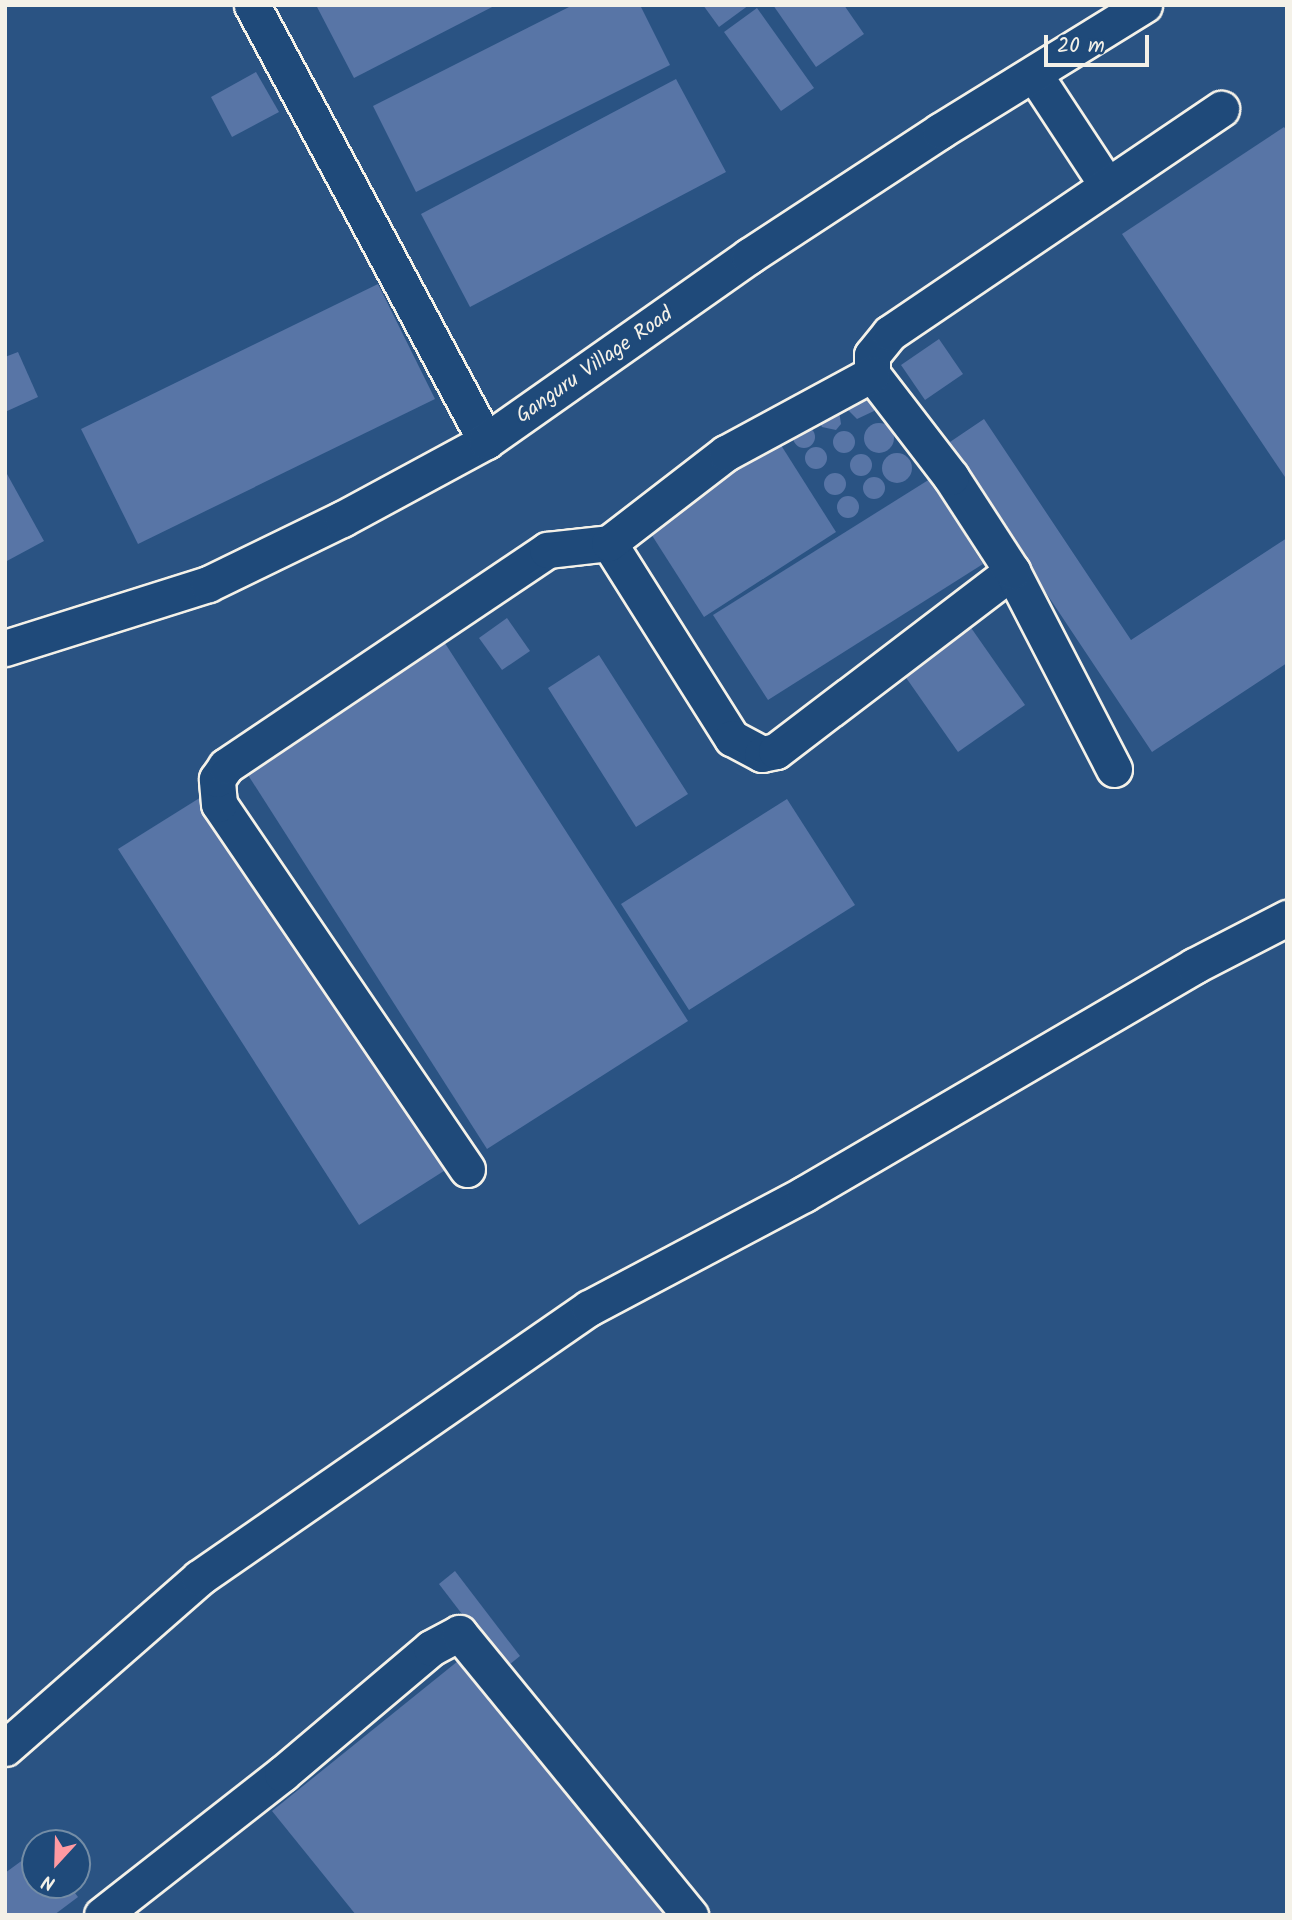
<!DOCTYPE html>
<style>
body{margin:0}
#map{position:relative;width:1292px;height:1920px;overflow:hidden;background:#2a5383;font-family:Kalam,sans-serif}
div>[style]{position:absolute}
.building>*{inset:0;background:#5875a6}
.round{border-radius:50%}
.roads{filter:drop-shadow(2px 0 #f4f1e8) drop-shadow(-2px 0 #f4f1e8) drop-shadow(0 2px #f4f1e8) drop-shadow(0 -2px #f4f1e8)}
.minor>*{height:35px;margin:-17.5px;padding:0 17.5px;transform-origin:17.5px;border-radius:17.5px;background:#1f4a7a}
span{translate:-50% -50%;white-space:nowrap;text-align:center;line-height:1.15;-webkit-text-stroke:5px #1f4a7a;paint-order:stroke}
.street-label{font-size:21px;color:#f4f1e8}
.frame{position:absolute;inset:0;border:7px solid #f4f1e8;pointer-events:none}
.north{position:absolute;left:21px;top:1829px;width:70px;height:70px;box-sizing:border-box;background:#1f4a7a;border:2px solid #748da6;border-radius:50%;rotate:202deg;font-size:19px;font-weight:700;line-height:28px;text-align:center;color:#f4f1e8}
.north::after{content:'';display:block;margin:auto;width:24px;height:32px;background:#ff9aa2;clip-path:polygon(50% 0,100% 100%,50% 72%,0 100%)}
.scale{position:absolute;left:1044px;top:35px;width:105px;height:32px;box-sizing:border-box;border:4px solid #f4f1e8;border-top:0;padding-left:9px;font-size:21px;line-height:24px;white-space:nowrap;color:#f4f1e8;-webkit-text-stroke:5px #1f4a7a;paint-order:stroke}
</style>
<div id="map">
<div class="building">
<i style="clip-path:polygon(316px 5px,496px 5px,354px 78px)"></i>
<i style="clip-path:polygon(573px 5px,640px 5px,670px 65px,416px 192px,373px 106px)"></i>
<i style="clip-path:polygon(703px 5px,749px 5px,719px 27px)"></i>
<i style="clip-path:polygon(773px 5px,844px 5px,864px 34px,816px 67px)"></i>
<i style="clip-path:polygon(757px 8px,814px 88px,781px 111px,724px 32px)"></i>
<i style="clip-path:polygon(256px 72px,279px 112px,232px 137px,211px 97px)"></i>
<i style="clip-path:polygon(676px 79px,726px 172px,470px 307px,421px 214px)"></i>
<i style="clip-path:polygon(1284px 127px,1287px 131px,1287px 480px,1122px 234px)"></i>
<i style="clip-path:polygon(378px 284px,435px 399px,138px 544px,81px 429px)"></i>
<i style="clip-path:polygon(939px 339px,963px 374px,925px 400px,901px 365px)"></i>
<i style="clip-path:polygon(18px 352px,38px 397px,5px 412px,5px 357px)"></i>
<i style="clip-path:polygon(862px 388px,875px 402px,874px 411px,857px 419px,844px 406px)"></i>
<i style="clip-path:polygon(839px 411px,841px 424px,836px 430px,822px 427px,819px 421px)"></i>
<i style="clip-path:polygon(984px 419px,1131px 640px,1287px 538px,1287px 663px,1152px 752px,947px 444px)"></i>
<i class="round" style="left:864px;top:423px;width:30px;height:30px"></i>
<i class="round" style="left:793px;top:426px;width:22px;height:22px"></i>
<i class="round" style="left:833px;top:431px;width:22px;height:22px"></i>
<i style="clip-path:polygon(779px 442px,836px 532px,704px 617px,646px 526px)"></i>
<i class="round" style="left:805px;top:447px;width:22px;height:22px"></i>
<i class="round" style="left:882px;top:453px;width:30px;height:30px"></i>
<i class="round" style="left:850px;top:454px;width:22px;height:22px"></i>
<i class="round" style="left:824px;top:473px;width:22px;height:22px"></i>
<i style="clip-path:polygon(7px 474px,44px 541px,5px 562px,5px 476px)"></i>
<i class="round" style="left:863px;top:477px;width:22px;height:22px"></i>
<i style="clip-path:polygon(930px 479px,983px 564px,768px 700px,713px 615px)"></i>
<i class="round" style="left:837px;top:496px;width:22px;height:22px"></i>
<i style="clip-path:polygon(507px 618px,530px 651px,502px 670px,479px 638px)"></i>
<i style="clip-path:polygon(967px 622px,1025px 705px,958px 752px,900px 669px)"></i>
<i style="clip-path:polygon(441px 637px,688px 1021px,487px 1149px,241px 764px)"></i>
<i style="clip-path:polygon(599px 655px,688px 794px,636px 827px,548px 688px)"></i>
<i style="clip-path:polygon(206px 794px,447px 1169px,359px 1225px,118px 849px)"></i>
<i style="clip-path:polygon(787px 799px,855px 905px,689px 1010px,621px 904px)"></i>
<i style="clip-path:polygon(455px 1571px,520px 1656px,504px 1669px,439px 1584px)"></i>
<i style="clip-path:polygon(458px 1661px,664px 1915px,356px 1915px,272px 1811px)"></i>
<i style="clip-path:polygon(35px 1851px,35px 1885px,69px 1885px,78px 1897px,54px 1915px,5px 1915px,5px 1873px)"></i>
</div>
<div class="roads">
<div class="minor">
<i style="left:252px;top:5px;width:495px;rotate:61.8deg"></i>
<i style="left:1034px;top:74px;width:133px;rotate:56.7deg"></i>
<i style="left:609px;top:543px;width:231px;rotate:57.8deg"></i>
<i style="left:732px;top:738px;width:34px;rotate:28deg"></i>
<i style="left:762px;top:754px;width:14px;rotate:-12deg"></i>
<i style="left:776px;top:751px;width:297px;rotate:-37.3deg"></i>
<i style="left:5px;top:648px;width:213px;rotate:-17.5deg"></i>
<i style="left:208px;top:584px;width:149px;rotate:-25.9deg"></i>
<i style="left:342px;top:519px;width:164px;rotate:-28.4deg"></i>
<i style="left:486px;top:441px;width:322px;rotate:-35.1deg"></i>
<i style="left:749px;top:256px;width:228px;rotate:-33.2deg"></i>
<i style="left:940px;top:131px;width:240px;rotate:-31.7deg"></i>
<i style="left:1114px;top:769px;width:223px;rotate:-117.3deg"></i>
<i style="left:1012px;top:571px;width:112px;rotate:-123deg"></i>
<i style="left:951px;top:477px;width:130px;rotate:-127.5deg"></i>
<i style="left:872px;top:374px;width:19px;rotate:-90deg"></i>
<i style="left:872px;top:355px;width:28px;rotate:-51deg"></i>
<i style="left:890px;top:333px;width:400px;rotate:-34.1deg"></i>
<i style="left:467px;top:1169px;width:441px;rotate:-124.2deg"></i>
<i style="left:219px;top:804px;width:25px;rotate:-95deg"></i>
<i style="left:217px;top:779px;width:16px;rotate:-55deg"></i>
<i style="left:226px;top:766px;width:387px;rotate:-33.9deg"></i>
<i style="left:547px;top:550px;width:62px;rotate:-6.4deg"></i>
<i style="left:609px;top:543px;width:148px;rotate:-37.6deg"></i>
<i style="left:726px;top:453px;width:166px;rotate:-28.4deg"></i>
<i style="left:5px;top:1748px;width:258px;rotate:-41.2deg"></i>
<i style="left:199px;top:1578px;width:474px;rotate:-34.7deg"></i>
<i style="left:589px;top:1308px;width:243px;rotate:-27.9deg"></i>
<i style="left:804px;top:1194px;width:452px;rotate:-30.3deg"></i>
<i style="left:1194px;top:966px;width:105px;rotate:-27.3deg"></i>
<i style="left:102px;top:1915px;width:229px;rotate:-38.1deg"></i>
<i style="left:282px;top:1774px;width:195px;rotate:-40.2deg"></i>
<i style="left:431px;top:1648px;width:32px;rotate:-28deg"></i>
<i style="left:459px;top:1633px;width:365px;rotate:50.7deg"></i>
</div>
</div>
<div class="street-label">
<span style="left:595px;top:366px;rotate:-35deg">Ganguru Village Road</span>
</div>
<div class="frame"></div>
<div class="north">N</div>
<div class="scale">20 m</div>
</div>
